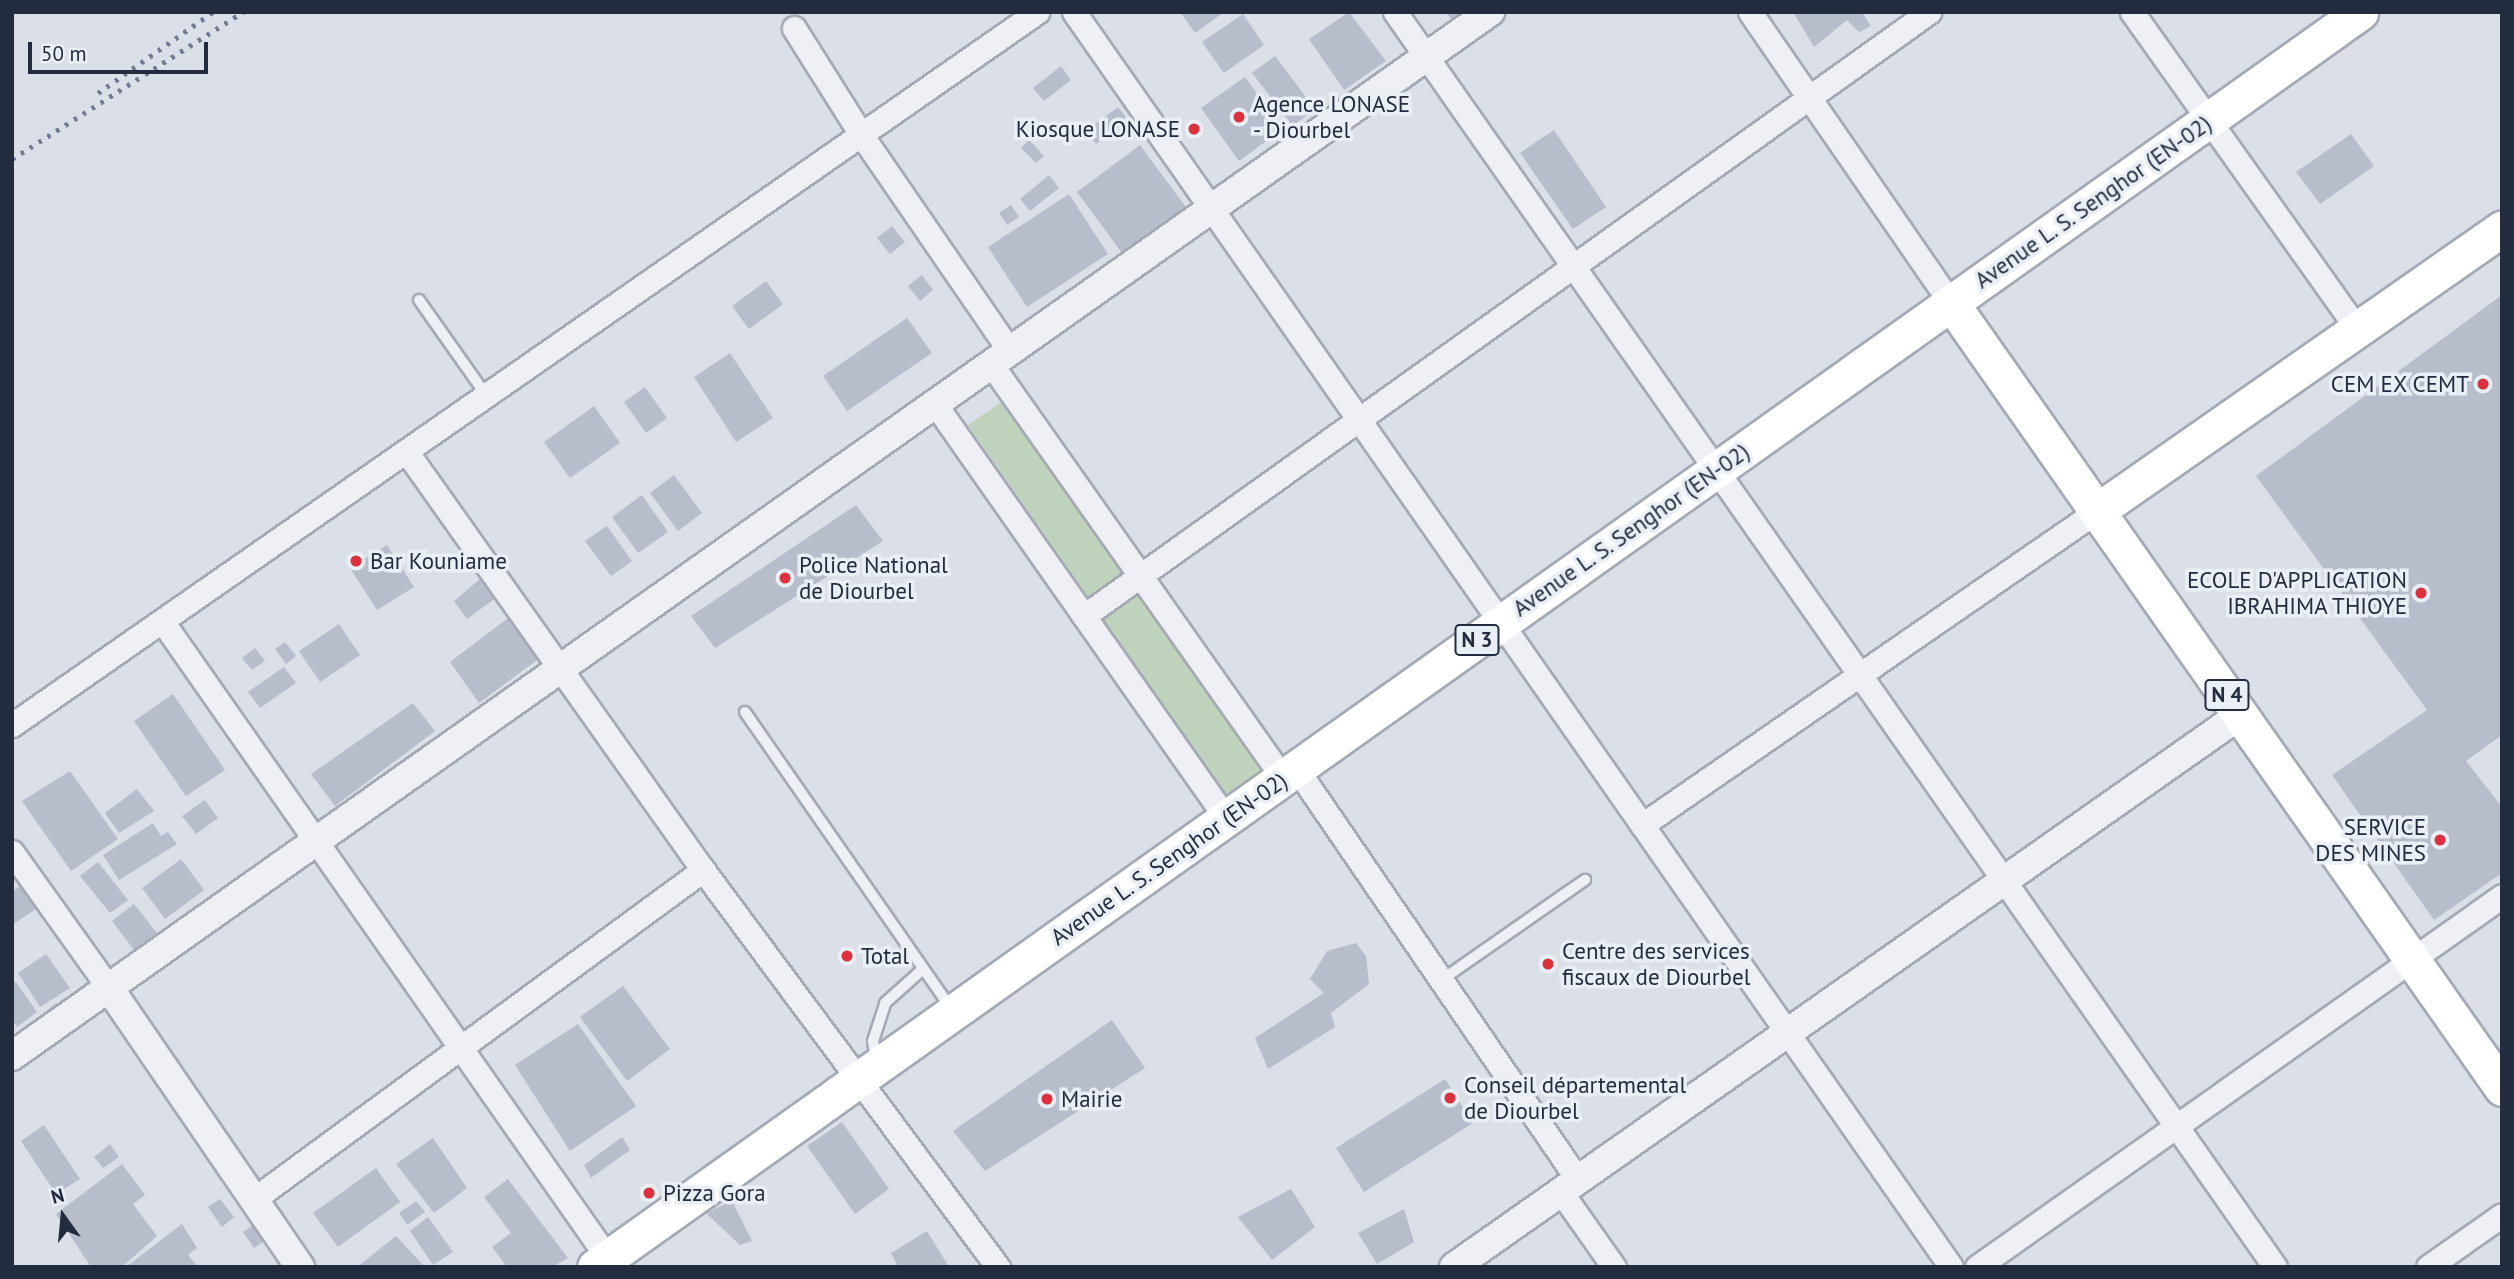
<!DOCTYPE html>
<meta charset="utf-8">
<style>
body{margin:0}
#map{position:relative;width:2514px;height:1279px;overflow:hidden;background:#dbdfe7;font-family:"PT Sans",sans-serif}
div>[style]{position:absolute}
.green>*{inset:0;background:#bfd2bb}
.building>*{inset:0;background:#b7bdca}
.roads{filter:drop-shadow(2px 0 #a4a9b4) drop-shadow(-2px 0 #a4a9b4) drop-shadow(0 2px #a4a9b4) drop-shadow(0 -2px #a4a9b4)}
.service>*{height:10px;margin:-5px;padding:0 5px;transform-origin:5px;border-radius:5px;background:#eef0f5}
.minor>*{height:23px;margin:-11.5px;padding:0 11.5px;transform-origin:11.5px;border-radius:11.5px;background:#eef0f5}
.tertiary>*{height:28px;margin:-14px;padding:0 14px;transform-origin:14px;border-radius:14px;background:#eef0f5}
.primary>*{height:35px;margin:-17.5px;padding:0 17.5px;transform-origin:17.5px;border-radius:17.5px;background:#fff}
.rail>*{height:5px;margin-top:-2.5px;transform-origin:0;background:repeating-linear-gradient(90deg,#737c92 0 3.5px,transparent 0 10.5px)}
.dots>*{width:19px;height:19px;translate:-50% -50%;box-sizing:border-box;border:4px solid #eaeef5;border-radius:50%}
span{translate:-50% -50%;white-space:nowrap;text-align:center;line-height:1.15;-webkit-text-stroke:7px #eaeef5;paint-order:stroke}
.shield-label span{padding:2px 5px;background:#eaeef5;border:2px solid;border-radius:5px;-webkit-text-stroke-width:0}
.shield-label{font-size:21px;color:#232b3e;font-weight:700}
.poi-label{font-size:23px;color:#232b3e}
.left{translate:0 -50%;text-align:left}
.right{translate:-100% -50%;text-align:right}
.street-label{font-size:23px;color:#232b3e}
.frame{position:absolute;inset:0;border:14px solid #232b3e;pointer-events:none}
.north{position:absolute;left:28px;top:1181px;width:70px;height:70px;-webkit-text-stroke:5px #eaeef5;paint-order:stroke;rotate:345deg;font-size:19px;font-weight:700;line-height:28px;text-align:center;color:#232b3e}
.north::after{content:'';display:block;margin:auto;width:24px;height:32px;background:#232b3e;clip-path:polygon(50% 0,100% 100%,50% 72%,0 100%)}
.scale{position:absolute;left:28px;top:42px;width:180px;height:32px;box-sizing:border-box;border:4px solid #232b3e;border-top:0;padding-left:9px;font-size:21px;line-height:24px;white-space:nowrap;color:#232b3e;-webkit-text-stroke:5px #eaeef5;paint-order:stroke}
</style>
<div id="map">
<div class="green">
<i style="clip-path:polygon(1003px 401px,1265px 777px,1230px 801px,968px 425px)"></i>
</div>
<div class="building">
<i style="clip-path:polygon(1180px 12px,1224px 12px,1195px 33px)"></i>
<i style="clip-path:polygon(1349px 12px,1386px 61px,1344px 90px,1309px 39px)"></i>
<i style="clip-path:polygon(1446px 12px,1460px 12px,1451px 19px)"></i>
<i style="clip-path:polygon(1793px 12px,1862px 12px,1871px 26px,1859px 32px,1847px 20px,1814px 47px)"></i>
<i style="clip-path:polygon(1243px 14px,1264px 45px,1224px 73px,1202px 42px)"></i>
<i style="clip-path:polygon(1275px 56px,1315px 109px,1293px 126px,1252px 73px)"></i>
<i style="clip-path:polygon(1061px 66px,1071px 80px,1044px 101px,1033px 88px)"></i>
<i style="clip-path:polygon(1245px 77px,1283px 129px,1239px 161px,1201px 108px)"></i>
<i style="clip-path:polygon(1118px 107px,1128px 120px,1096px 144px,1086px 131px)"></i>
<i style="clip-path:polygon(1554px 130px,1606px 207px,1573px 229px,1520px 153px)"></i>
<i style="clip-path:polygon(2351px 134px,2374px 166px,2320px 204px,2296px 172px)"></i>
<i style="clip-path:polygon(1029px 140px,1044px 156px,1036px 163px,1021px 148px)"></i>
<i style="clip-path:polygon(1140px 145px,1188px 210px,1125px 257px,1077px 192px)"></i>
<i style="clip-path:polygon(1049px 175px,1059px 188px,1030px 211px,1020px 199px)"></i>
<i style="clip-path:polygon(1069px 194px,1108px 254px,1027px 307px,988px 247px)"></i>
<i style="clip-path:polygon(1011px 205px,1019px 217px,1007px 225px,999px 213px)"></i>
<i style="clip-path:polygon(892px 226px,905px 242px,890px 254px,877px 238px)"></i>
<i style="clip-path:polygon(922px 275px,933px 290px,920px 301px,908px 286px)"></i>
<i style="clip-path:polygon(766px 281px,783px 304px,749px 329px,732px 306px)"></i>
<i style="clip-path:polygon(2502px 295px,2502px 735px,2466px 761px,2502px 807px,2502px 873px,2434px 920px,2332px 775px,2427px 710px,2256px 476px)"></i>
<i style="clip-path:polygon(907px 318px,932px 353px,847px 411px,823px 376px)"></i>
<i style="clip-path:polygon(730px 353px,773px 418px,736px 442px,694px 377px)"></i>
<i style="clip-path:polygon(645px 387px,667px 418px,646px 433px,624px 402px)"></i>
<i style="clip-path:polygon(594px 406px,620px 443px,570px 478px,544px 442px)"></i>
<i style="clip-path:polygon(674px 475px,702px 513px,678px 531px,650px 493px)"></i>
<i style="clip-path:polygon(642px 495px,668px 532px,638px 553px,612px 517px)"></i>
<i style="clip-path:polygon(856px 505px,883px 541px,715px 648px,691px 616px)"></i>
<i style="clip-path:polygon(607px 526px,632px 561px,611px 576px,585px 541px)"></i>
<i style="clip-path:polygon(387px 545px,414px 587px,377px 610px,350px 568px)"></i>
<i style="clip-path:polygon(481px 578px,497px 597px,467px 619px,454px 601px)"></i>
<i style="clip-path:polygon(508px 618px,541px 657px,479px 703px,450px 662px)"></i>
<i style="clip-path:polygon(339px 624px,360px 655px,320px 682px,299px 651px)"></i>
<i style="clip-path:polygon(285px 642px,296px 656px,286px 664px,275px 649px)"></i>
<i style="clip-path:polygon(255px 648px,265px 661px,252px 670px,242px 658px)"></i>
<i style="clip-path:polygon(284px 667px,296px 683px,260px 708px,248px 692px)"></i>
<i style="clip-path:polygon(173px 694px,225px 770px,186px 796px,134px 721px)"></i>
<i style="clip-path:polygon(413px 703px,435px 731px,335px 806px,311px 774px)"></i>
<i style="clip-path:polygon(70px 771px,118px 839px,71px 871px,22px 801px)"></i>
<i style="clip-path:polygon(137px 789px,154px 811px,119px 833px,105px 813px)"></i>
<i style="clip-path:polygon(205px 800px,218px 818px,196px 834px,182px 816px)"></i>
<i style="clip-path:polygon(153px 823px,161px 836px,168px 832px,177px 844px,119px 880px,103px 855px)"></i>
<i style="clip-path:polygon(181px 859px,204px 890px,165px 919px,142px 888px)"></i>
<i style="clip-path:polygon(98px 862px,128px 900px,110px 913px,80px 876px)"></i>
<i style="clip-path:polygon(20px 886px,36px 909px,12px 925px,12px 891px)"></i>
<i style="clip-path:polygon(134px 904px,157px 933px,134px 950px,112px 921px)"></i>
<i style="clip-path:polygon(1356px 943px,1366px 956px,1369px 984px,1331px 1013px,1335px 1027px,1268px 1069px,1255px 1038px,1324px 993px,1310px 979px,1327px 951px)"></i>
<i style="clip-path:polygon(46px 954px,70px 988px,40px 1007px,18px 973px)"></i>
<i style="clip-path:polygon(16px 982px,37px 1012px,17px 1027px,12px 1020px,12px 984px)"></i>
<i style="clip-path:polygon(623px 986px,670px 1049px,627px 1081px,580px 1017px)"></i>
<i style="clip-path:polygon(56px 1003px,63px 1011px,44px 1026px,38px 1018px)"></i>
<i style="clip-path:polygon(1112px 1020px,1145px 1068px,985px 1171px,953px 1131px)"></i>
<i style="clip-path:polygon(578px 1024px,636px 1106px,570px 1151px,515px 1065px)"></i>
<i style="clip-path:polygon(1445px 1079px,1473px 1123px,1364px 1192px,1336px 1148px)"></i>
<i style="clip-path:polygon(842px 1122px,889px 1189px,855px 1214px,807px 1146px)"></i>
<i style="clip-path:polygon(44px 1125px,80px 1179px,56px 1194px,21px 1141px)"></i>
<i style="clip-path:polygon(622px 1137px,630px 1150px,591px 1178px,584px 1165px)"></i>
<i style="clip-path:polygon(433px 1138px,467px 1188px,434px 1213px,396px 1164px)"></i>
<i style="clip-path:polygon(110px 1144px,119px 1157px,103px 1168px,94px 1157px)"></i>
<i style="clip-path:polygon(122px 1164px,145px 1195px,133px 1204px,157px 1236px,122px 1267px,91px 1267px,56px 1214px)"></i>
<i style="clip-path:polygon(376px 1168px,400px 1202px,338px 1247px,313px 1213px)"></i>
<i style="clip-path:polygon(508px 1179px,568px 1258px,552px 1267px,507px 1267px,492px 1247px,511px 1233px,484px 1197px)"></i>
<i style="clip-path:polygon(1291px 1189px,1315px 1227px,1272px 1260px,1238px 1217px)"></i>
<i style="clip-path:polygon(220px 1199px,234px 1217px,222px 1227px,208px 1207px)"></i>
<i style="clip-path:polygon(416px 1201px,425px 1212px,407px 1225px,399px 1213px)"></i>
<i style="clip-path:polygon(732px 1201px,752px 1241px,740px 1245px,706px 1213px)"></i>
<i style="clip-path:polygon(1404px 1209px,1414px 1242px,1377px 1264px,1358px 1233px)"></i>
<i style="clip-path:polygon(428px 1217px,453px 1252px,433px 1265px,410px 1231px)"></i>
<i style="clip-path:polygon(258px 1222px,270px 1237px,254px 1248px,243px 1232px)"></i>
<i style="clip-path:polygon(182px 1224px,197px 1248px,188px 1255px,198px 1267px,126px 1267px)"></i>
<i style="clip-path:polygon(927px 1231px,949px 1267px,898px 1267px,891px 1253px)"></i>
<i style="clip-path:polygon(396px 1236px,425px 1267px,357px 1267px)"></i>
</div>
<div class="roads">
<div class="service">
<i style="left:419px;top:300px;width:116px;rotate:54.8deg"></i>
<i style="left:745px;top:712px;width:363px;rotate:55.2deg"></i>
<i style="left:1440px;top:981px;width:177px;rotate:-34.9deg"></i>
<i style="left:876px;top:1060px;width:19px;rotate:-99deg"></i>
<i style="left:873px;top:1041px;width:40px;rotate:-72deg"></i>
<i style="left:885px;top:1003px;width:51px;rotate:-41.8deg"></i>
</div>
<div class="minor">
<i style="left:1074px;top:12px;width:1531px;rotate:55.05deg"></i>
<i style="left:1395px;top:12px;width:1533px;rotate:54.96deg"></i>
<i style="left:1750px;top:12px;width:354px;rotate:55.4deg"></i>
<i style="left:2132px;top:12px;width:389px;rotate:54.6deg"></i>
<i style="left:794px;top:28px;width:124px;rotate:57.8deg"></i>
<i style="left:860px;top:133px;width:265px;rotate:55.5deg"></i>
<i style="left:991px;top:364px;width:507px;rotate:54.8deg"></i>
<i style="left:935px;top:404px;width:506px;rotate:54.9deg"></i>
<i style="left:406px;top:451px;width:514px;rotate:54.67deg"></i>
<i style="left:703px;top:870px;width:495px;rotate:53.4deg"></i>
<i style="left:1084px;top:616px;width:1039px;rotate:-35.56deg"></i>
<i style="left:162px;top:621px;width:788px;rotate:55.02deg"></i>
<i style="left:12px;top:725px;width:1249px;rotate:-34.82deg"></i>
<i style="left:1296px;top:768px;width:499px;rotate:55.6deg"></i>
<i style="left:1642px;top:825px;width:553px;rotate:-34.61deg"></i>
<i style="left:12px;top:852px;width:167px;rotate:54.5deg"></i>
<i style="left:1561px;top:1192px;width:92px;rotate:54.8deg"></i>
<i style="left:254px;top:1199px;width:557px;rotate:-36.23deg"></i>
<i style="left:1977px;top:1267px;width:643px;rotate:-35.25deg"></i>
<i style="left:2428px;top:1267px;width:90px;rotate:-35.1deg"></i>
</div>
<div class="tertiary">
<i style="left:109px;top:988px;width:338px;rotate:55.6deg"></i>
<i style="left:12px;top:1056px;width:1810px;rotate:-35.24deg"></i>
<i style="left:1454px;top:1267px;width:960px;rotate:-35.08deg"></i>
</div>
<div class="primary">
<i style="left:1951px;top:303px;width:959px;rotate:54.93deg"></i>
<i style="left:2097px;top:511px;width:494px;rotate:-34.9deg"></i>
<i style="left:595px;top:1267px;width:2166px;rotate:-35.41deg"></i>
</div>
</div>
<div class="rail">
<i style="left:98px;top:93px;width:141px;rotate:-35.2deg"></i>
<i style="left:12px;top:159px;width:274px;rotate:-32.5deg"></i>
</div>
<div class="dots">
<i style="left:1239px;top:117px;background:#dc303c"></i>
<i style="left:1194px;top:129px;background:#dc303c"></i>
<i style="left:2483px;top:384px;background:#dc303c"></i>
<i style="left:356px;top:561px;background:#dc303c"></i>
<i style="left:785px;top:578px;background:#dc303c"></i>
<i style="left:2421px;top:593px;background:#dc303c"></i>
<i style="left:2440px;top:840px;background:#dc303c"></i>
<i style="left:847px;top:956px;background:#dc303c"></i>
<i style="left:1548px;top:964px;background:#dc303c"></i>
<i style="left:1450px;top:1098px;background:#dc303c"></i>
<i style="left:1047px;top:1099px;background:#dc303c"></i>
<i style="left:649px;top:1193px;background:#dc303c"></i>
</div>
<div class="shield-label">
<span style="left:1477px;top:640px">N 3</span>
<span style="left:2227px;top:695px">N 4</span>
</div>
<div class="poi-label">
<span class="left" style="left:1253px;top:117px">Agence LONASE<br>- Diourbel</span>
<span class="right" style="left:1180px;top:129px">Kiosque LONASE</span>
<span class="right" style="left:2469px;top:384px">CEM EX CEMT</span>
<span class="left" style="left:370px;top:561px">Bar Kouniame</span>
<span class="left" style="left:799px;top:578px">Police National<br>de Diourbel</span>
<span class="right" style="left:2407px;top:593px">ECOLE D'APPLICATION<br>IBRAHIMA THIOYE</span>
<span class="right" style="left:2426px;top:840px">SERVICE<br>DES MINES</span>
<span class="left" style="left:1562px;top:964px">Centre des services<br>fiscaux de Diourbel</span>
<span class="left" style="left:861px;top:956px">Total</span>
<span class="left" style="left:1464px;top:1098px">Conseil départemental<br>de Diourbel</span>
<span class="left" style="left:1061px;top:1099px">Mairie</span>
<span class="left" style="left:663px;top:1193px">Pizza Gora</span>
</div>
<div class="street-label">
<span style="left:2093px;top:202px;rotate:-35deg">Avenue L. S. Senghor (EN-02)</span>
<span style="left:1631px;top:530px;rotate:-35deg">Avenue L. S. Senghor (EN-02)</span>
<span style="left:1169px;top:859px;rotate:-35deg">Avenue L. S. Senghor (EN-02)</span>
</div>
<div class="frame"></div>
<div class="north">N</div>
<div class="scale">50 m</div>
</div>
